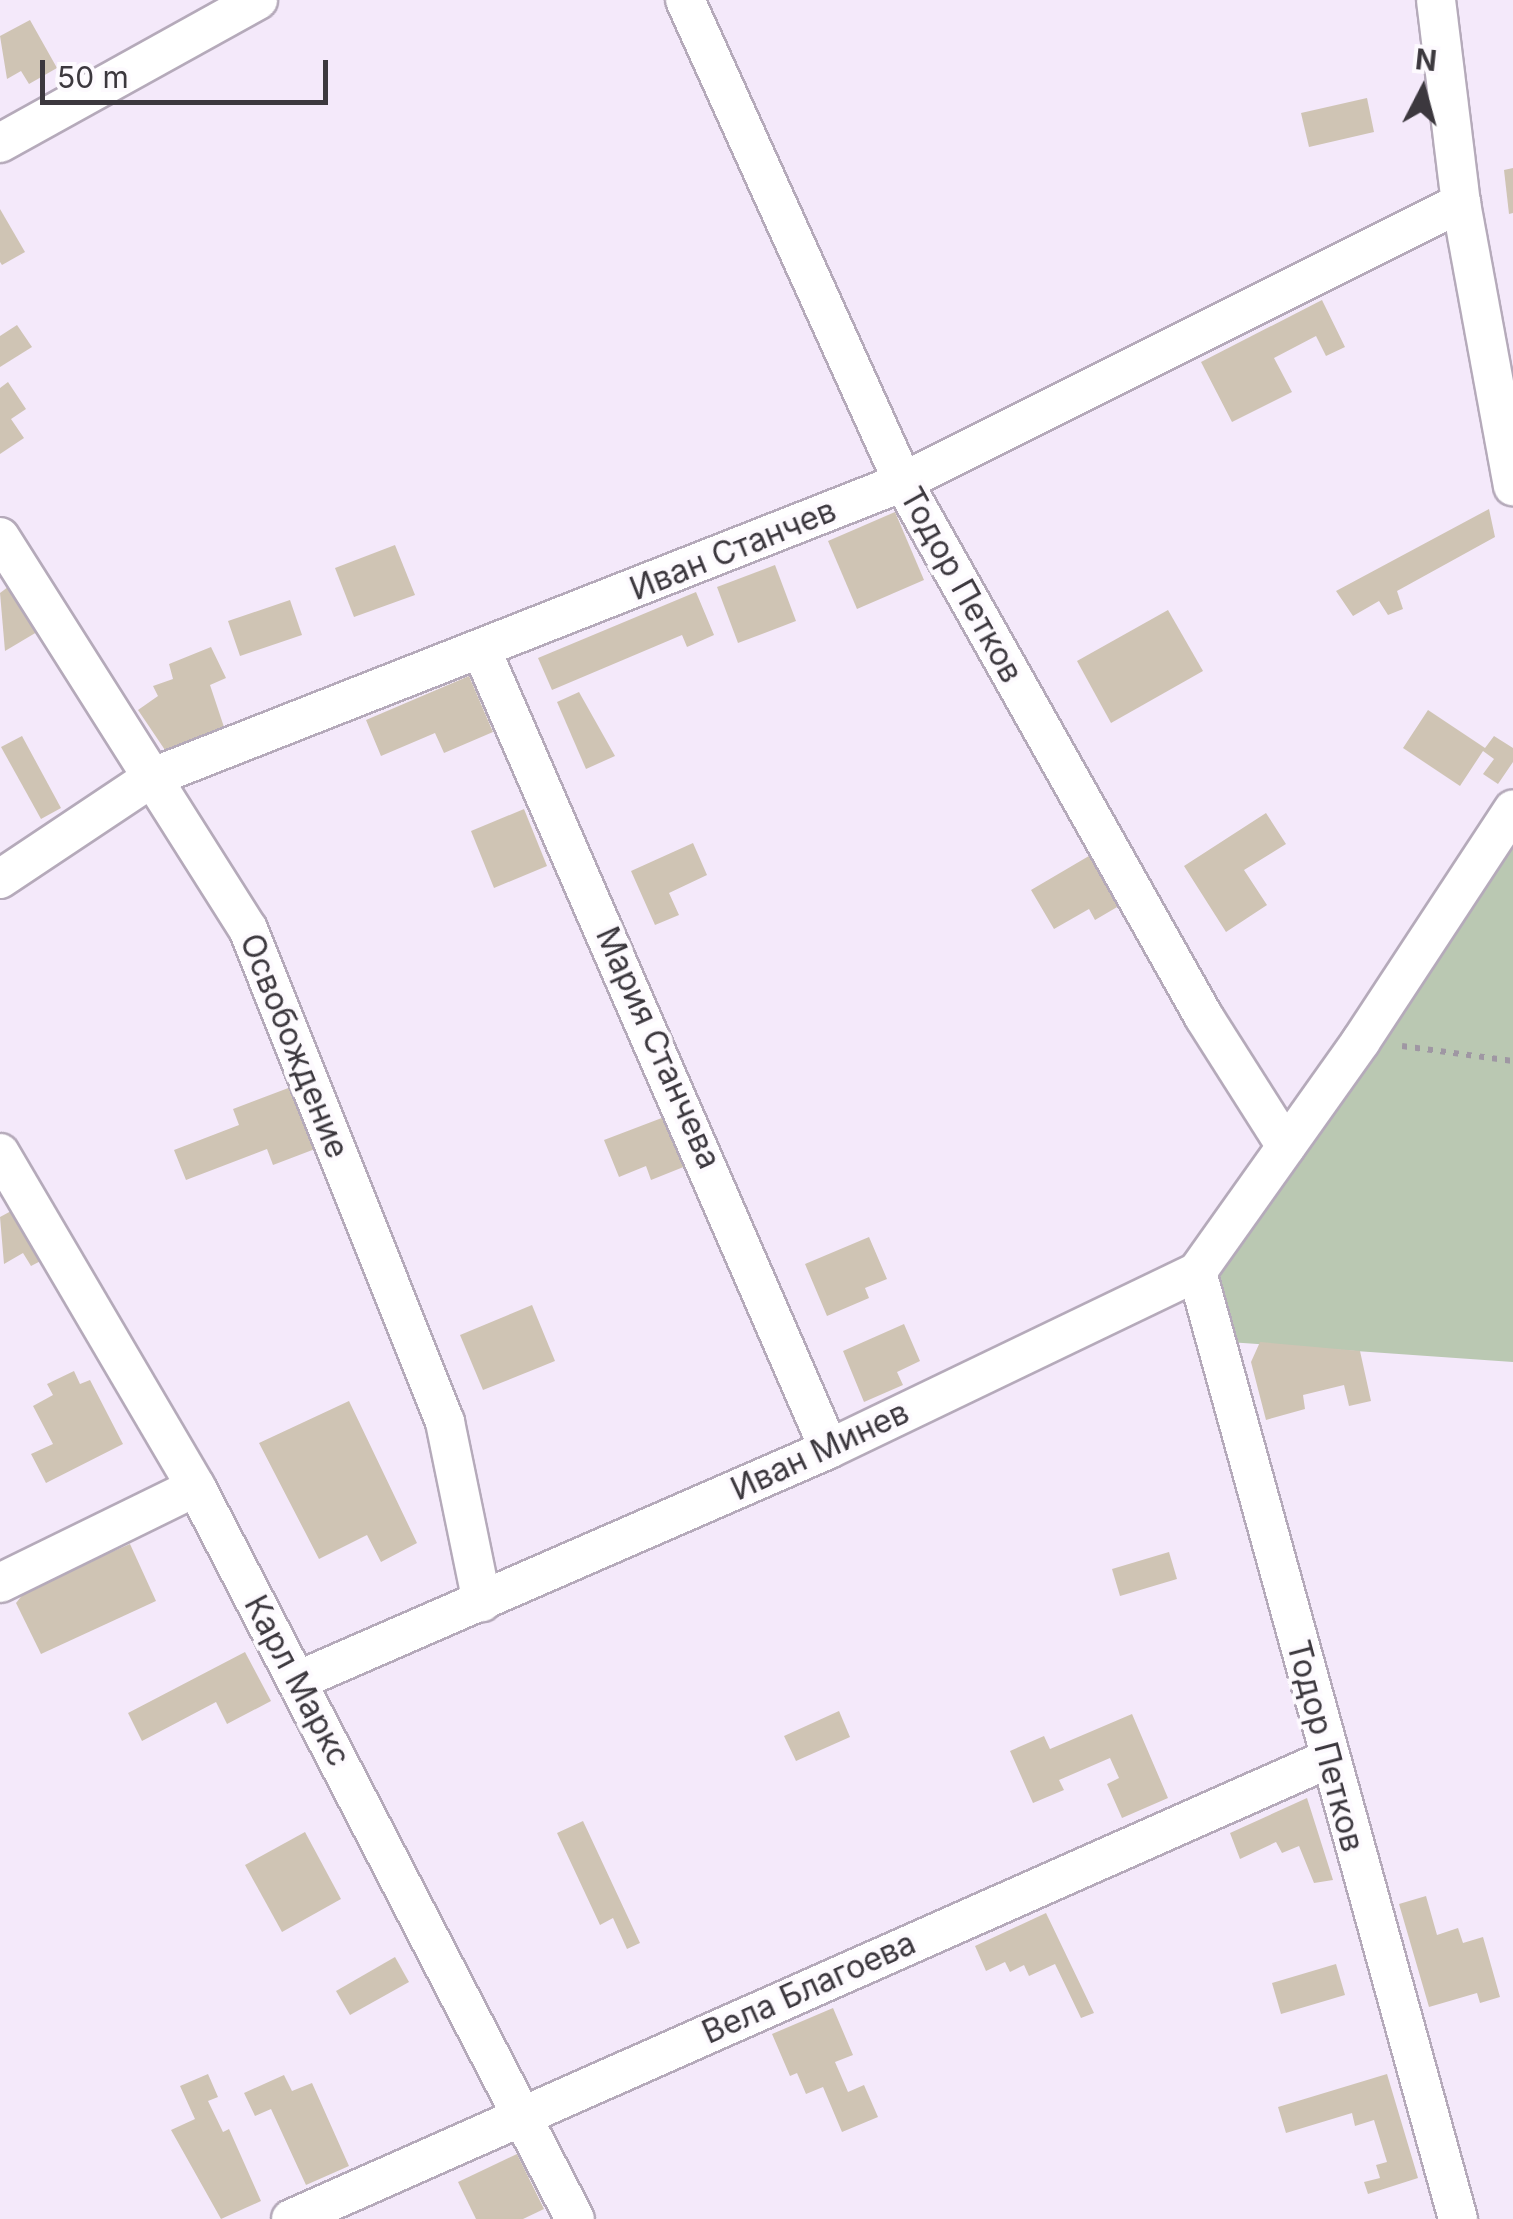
<!DOCTYPE html>
<meta charset="utf-8">
<style>
body{margin:0}
#map{position:relative;width:1513px;height:2219px;overflow:hidden;background:#f4e9fa;font-family:Inter,sans-serif}
div>[style]{position:absolute}
.green>*{inset:0;background:#bac8b2}
.building>*{inset:0;background:#cfc4b4}
.path>*{height:6px;margin-top:-3px;transform-origin:0;background:repeating-linear-gradient(90deg,#9f97a3 0 5px,transparent 0 13px)}
.roads{filter:drop-shadow(2px 0 #b5aaba) drop-shadow(-2px 0 #b5aaba) drop-shadow(0 2px #b5aaba) drop-shadow(0 -2px #b5aaba)}
.minor>*{height:38px;margin:-19px;padding:0 19px;transform-origin:19px;border-radius:19px;background:#fff}
span{translate:-50% -50%;white-space:nowrap;text-align:center;line-height:1.15;-webkit-text-stroke:8px #fdfafe;paint-order:stroke}
.street-label{font-size:32px;color:#3c383e}
.north{position:absolute;left:1373px;top:40px;width:100px;height:100px;-webkit-text-stroke:8px #fdfafe;paint-order:stroke;rotate:6deg;font-size:28px;font-weight:700;line-height:40px;text-align:center;color:#3c383e}
.north::after{content:'';display:block;margin:auto;width:35px;height:45px;background:#3c383e;clip-path:polygon(50% 0,100% 100%,50% 72%,0 100%)}
.scale{position:absolute;left:40px;top:60px;width:288px;height:45px;box-sizing:border-box;border:5px solid #3c383e;border-top:0;padding-left:12px;font-size:30px;line-height:35px;white-space:nowrap;color:#3c383e;-webkit-text-stroke:8px #fdfafe;paint-order:stroke}
</style>
<div id="map">
<div class="green">
<i style="clip-path:polygon(1513px 810px,1513px 1362px,1214px 1341px,1197px 1272px)"></i>
</div>
<div class="building">
<i style="clip-path:polygon(30px 20px,57px 68px,29px 84px,21px 71px,7px 79px,0 36px)"></i>
<i style="clip-path:polygon(1367px 98px,1374px 132px,1309px 147px,1301px 113px)"></i>
<i style="clip-path:polygon(1513px 168px,1513px 213px,1509px 214px,1504px 170px)"></i>
<i style="clip-path:polygon(0 209px,25px 252px,2px 265px,0 262px)"></i>
<i style="clip-path:polygon(1322px 300px,1345px 347px,1326px 356px,1316px 336px,1274px 358px,1292px 392px,1232px 422px,1201px 362px)"></i>
<i style="clip-path:polygon(17px 325px,32px 347px,0 367px,0 336px)"></i>
<i style="clip-path:polygon(8px 382px,26px 409px,11px 419px,24px 438px,0 454px,0 388px)"></i>
<i style="clip-path:polygon(1489px 509px,1495px 537px,1397px 591px,1403px 609px,1388px 615px,1379px 601px,1353px 616px,1336px 591px)"></i>
<i style="clip-path:polygon(895px 512px,924px 580px,857px 609px,828px 541px)"></i>
<i style="clip-path:polygon(395px 545px,415px 595px,354px 617px,335px 568px)"></i>
<i style="clip-path:polygon(775px 565px,796px 621px,738px 643px,717px 587px)"></i>
<i style="clip-path:polygon(8px 587px,37px 632px,5px 651px,0 593px)"></i>
<i style="clip-path:polygon(696px 592px,714px 635px,687px 647px,682px 635px,552px 690px,538px 658px)"></i>
<i style="clip-path:polygon(290px 600px,302px 635px,240px 656px,228px 621px)"></i>
<i style="clip-path:polygon(1168px 610px,1203px 671px,1111px 723px,1077px 661px)"></i>
<i style="clip-path:polygon(211px 647px,226px 678px,210px 685px,224px 727px,165px 750px,138px 710px,158px 696px,153px 686px,173px 679px,169px 664px)"></i>
<i style="clip-path:polygon(469px 676px,493px 732px,444px 753px,435px 733px,381px 756px,366px 720px)"></i>
<i style="clip-path:polygon(579px 692px,615px 756px,586px 769px,557px 702px)"></i>
<i style="clip-path:polygon(1428px 710px,1485px 748px,1494px 736px,1513px 748px,1513px 762px,1498px 784px,1483px 774px,1494px 759px,1483px 751px,1460px 786px,1403px 748px)"></i>
<i style="clip-path:polygon(22px 736px,61px 808px,41px 819px,1px 747px)"></i>
<i style="clip-path:polygon(524px 809px,547px 866px,494px 888px,471px 831px)"></i>
<i style="clip-path:polygon(1266px 813px,1286px 844px,1244px 870px,1267px 905px,1226px 932px,1184px 866px)"></i>
<i style="clip-path:polygon(693px 843px,707px 875px,669px 893px,679px 915px,655px 925px,631px 871px)"></i>
<i style="clip-path:polygon(1094px 853px,1124px 903px,1095px 920px,1089px 909px,1054px 929px,1031px 890px)"></i>
<i style="clip-path:polygon(291px 1087px,315px 1149px,273px 1165px,267px 1149px,186px 1180px,174px 1150px,239px 1125px,233px 1109px)"></i>
<i style="clip-path:polygon(667px 1116px,686px 1166px,651px 1180px,646px 1166px,619px 1177px,604px 1140px)"></i>
<i style="clip-path:polygon(26px 1203px,54px 1254px,31px 1266px,23px 1253px,4px 1264px,0 1217px)"></i>
<i style="clip-path:polygon(869px 1237px,887px 1279px,865px 1288px,869px 1298px,827px 1316px,805px 1264px)"></i>
<i style="clip-path:polygon(532px 1305px,555px 1361px,483px 1390px,460px 1335px)"></i>
<i style="clip-path:polygon(904px 1324px,920px 1361px,897px 1372px,903px 1385px,864px 1402px,843px 1351px)"></i>
<i style="clip-path:polygon(1260px 1342px,1360px 1351px,1371px 1401px,1349px 1406px,1344px 1385px,1303px 1395px,1305px 1409px,1266px 1420px,1251px 1362px)"></i>
<i style="clip-path:polygon(74px 1371px,80px 1384px,90px 1380px,123px 1444px,46px 1483px,31px 1454px,53px 1444px,33px 1406px,53px 1395px,47px 1384px)"></i>
<i style="clip-path:polygon(349px 1401px,417px 1543px,381px 1562px,367px 1535px,319px 1559px,259px 1443px)"></i>
<i style="clip-path:polygon(130px 1544px,156px 1601px,41px 1654px,16px 1603px,28px 1588px)"></i>
<i style="clip-path:polygon(1169px 1552px,1177px 1579px,1120px 1596px,1112px 1569px)"></i>
<i style="clip-path:polygon(245px 1652px,271px 1701px,227px 1724px,216px 1702px,142px 1741px,128px 1713px)"></i>
<i style="clip-path:polygon(839px 1711px,850px 1737px,796px 1761px,784px 1736px)"></i>
<i style="clip-path:polygon(1132px 1714px,1168px 1798px,1122px 1818px,1107px 1784px,1119px 1778px,1110px 1758px,1059px 1780px,1064px 1790px,1033px 1803px,1010px 1751px,1044px 1736px,1050px 1749px)"></i>
<i style="clip-path:polygon(1307px 1798px,1333px 1880px,1314px 1883px,1299px 1846px,1282px 1853px,1276px 1842px,1240px 1859px,1230px 1833px)"></i>
<i style="clip-path:polygon(583px 1821px,640px 1943px,627px 1949px,613px 1918px,600px 1925px,557px 1833px)"></i>
<i style="clip-path:polygon(305px 1832px,341px 1899px,282px 1932px,245px 1865px)"></i>
<i style="clip-path:polygon(1426px 1896px,1437px 1935px,1458px 1928px,1463px 1943px,1483px 1937px,1500px 1997px,1480px 2003px,1477px 1993px,1429px 2007px,1399px 1904px)"></i>
<i style="clip-path:polygon(1046px 1913px,1094px 2013px,1081px 2018px,1055px 1964px,1029px 1976px,1024px 1965px,1010px 1972px,1005px 1962px,986px 1971px,975px 1946px)"></i>
<i style="clip-path:polygon(395px 1957px,409px 1982px,350px 2015px,336px 1991px)"></i>
<i style="clip-path:polygon(1336px 1964px,1345px 1995px,1281px 2014px,1272px 1983px)"></i>
<i style="clip-path:polygon(833px 2008px,853px 2055px,835px 2062px,848px 2092px,864px 2085px,878px 2117px,842px 2132px,823px 2087px,806px 2094px,797px 2073px,790px 2076px,772px 2034px)"></i>
<i style="clip-path:polygon(208px 2074px,218px 2097px,208px 2101px,223px 2132px,229px 2129px,261px 2201px,221px 2219px,171px 2130px,195px 2119px,180px 2086px)"></i>
<i style="clip-path:polygon(1387px 2074px,1418px 2178px,1368px 2194px,1364px 2182px,1380px 2178px,1376px 2165px,1387px 2162px,1374px 2120px,1355px 2126px,1352px 2113px,1286px 2133px,1278px 2107px)"></i>
<i style="clip-path:polygon(284px 2075px,292px 2091px,312px 2083px,349px 2166px,306px 2185px,271px 2109px,255px 2116px,244px 2093px)"></i>
<i style="clip-path:polygon(517px 2154px,544px 2209px,523px 2219px,476px 2219px,458px 2182px)"></i>
</div>
<div class="path">
<i style="left:1402px;top:1046px;width:112px;rotate:7.7deg"></i>
</div>
<div class="roads">
<div class="minor">
<i style="left:685px;top:0;width:529px;rotate:65.66deg"></i>
<i style="left:903px;top:482px;width:614px;rotate:60.64deg"></i>
<i style="left:1204px;top:1017px;width:153px;rotate:57.6deg"></i>
<i style="left:1436px;top:0;width:205px;rotate:83deg"></i>
<i style="left:1461px;top:203px;width:288px;rotate:79.6deg"></i>
<i style="left:0;top:143px;width:295px;rotate:-29deg"></i>
<i style="left:0;top:537px;width:464px;rotate:57.7deg"></i>
<i style="left:248px;top:929px;width:531px;rotate:68.22deg"></i>
<i style="left:445px;top:1422px;width:184px;rotate:78.4deg"></i>
<i style="left:481px;top:649px;width:872px;rotate:66.49deg"></i>
<i style="left:0;top:879px;width:184px;rotate:-33.7deg"></i>
<i style="left:153px;top:777px;width:806px;rotate:-21.47deg"></i>
<i style="left:903px;top:482px;width:624px;rotate:-26.57deg"></i>
<i style="left:0;top:1153px;width:387px;rotate:59.6deg"></i>
<i style="left:196px;top:1487px;width:824px;rotate:62.63deg"></i>
<i style="left:1197px;top:1272px;width:982px;rotate:74.59deg"></i>
<i style="left:0;top:1583px;width:218px;rotate:-26.1deg"></i>
<i style="left:297px;top:1681px;width:580px;rotate:-23.56deg"></i>
<i style="left:829px;top:1449px;width:408px;rotate:-25.7deg"></i>
<i style="left:1197px;top:1272px;width:283px;rotate:-54.6deg"></i>
<i style="left:1361px;top:1041px;width:277px;rotate:-56.7deg"></i>
<i style="left:291px;top:2219px;width:1134px;rotate:-23.92deg"></i>
</div>
</div>
<div class="street-label">
<span style="left:733px;top:550px;rotate:-22deg">Иван Станчев</span>
<span style="left:961px;top:585px;rotate:61deg">Тодор Петков</span>
<span style="left:294px;top:1046px;rotate:68deg">Освобождение</span>
<span style="left:658px;top:1048px;rotate:66deg">Мария Станчева</span>
<span style="left:820px;top:1451px;rotate:-25deg">Иван Минев</span>
<span style="left:297px;top:1681px;rotate:62deg">Карл Маркс</span>
<span style="left:1325px;top:1746px;rotate:75deg">Тодор Петков</span>
<span style="left:809px;top:1988px;rotate:-24deg">Вела Благоева</span>
</div>
<div class="north">N</div>
<div class="scale">50 m</div>
</div>
